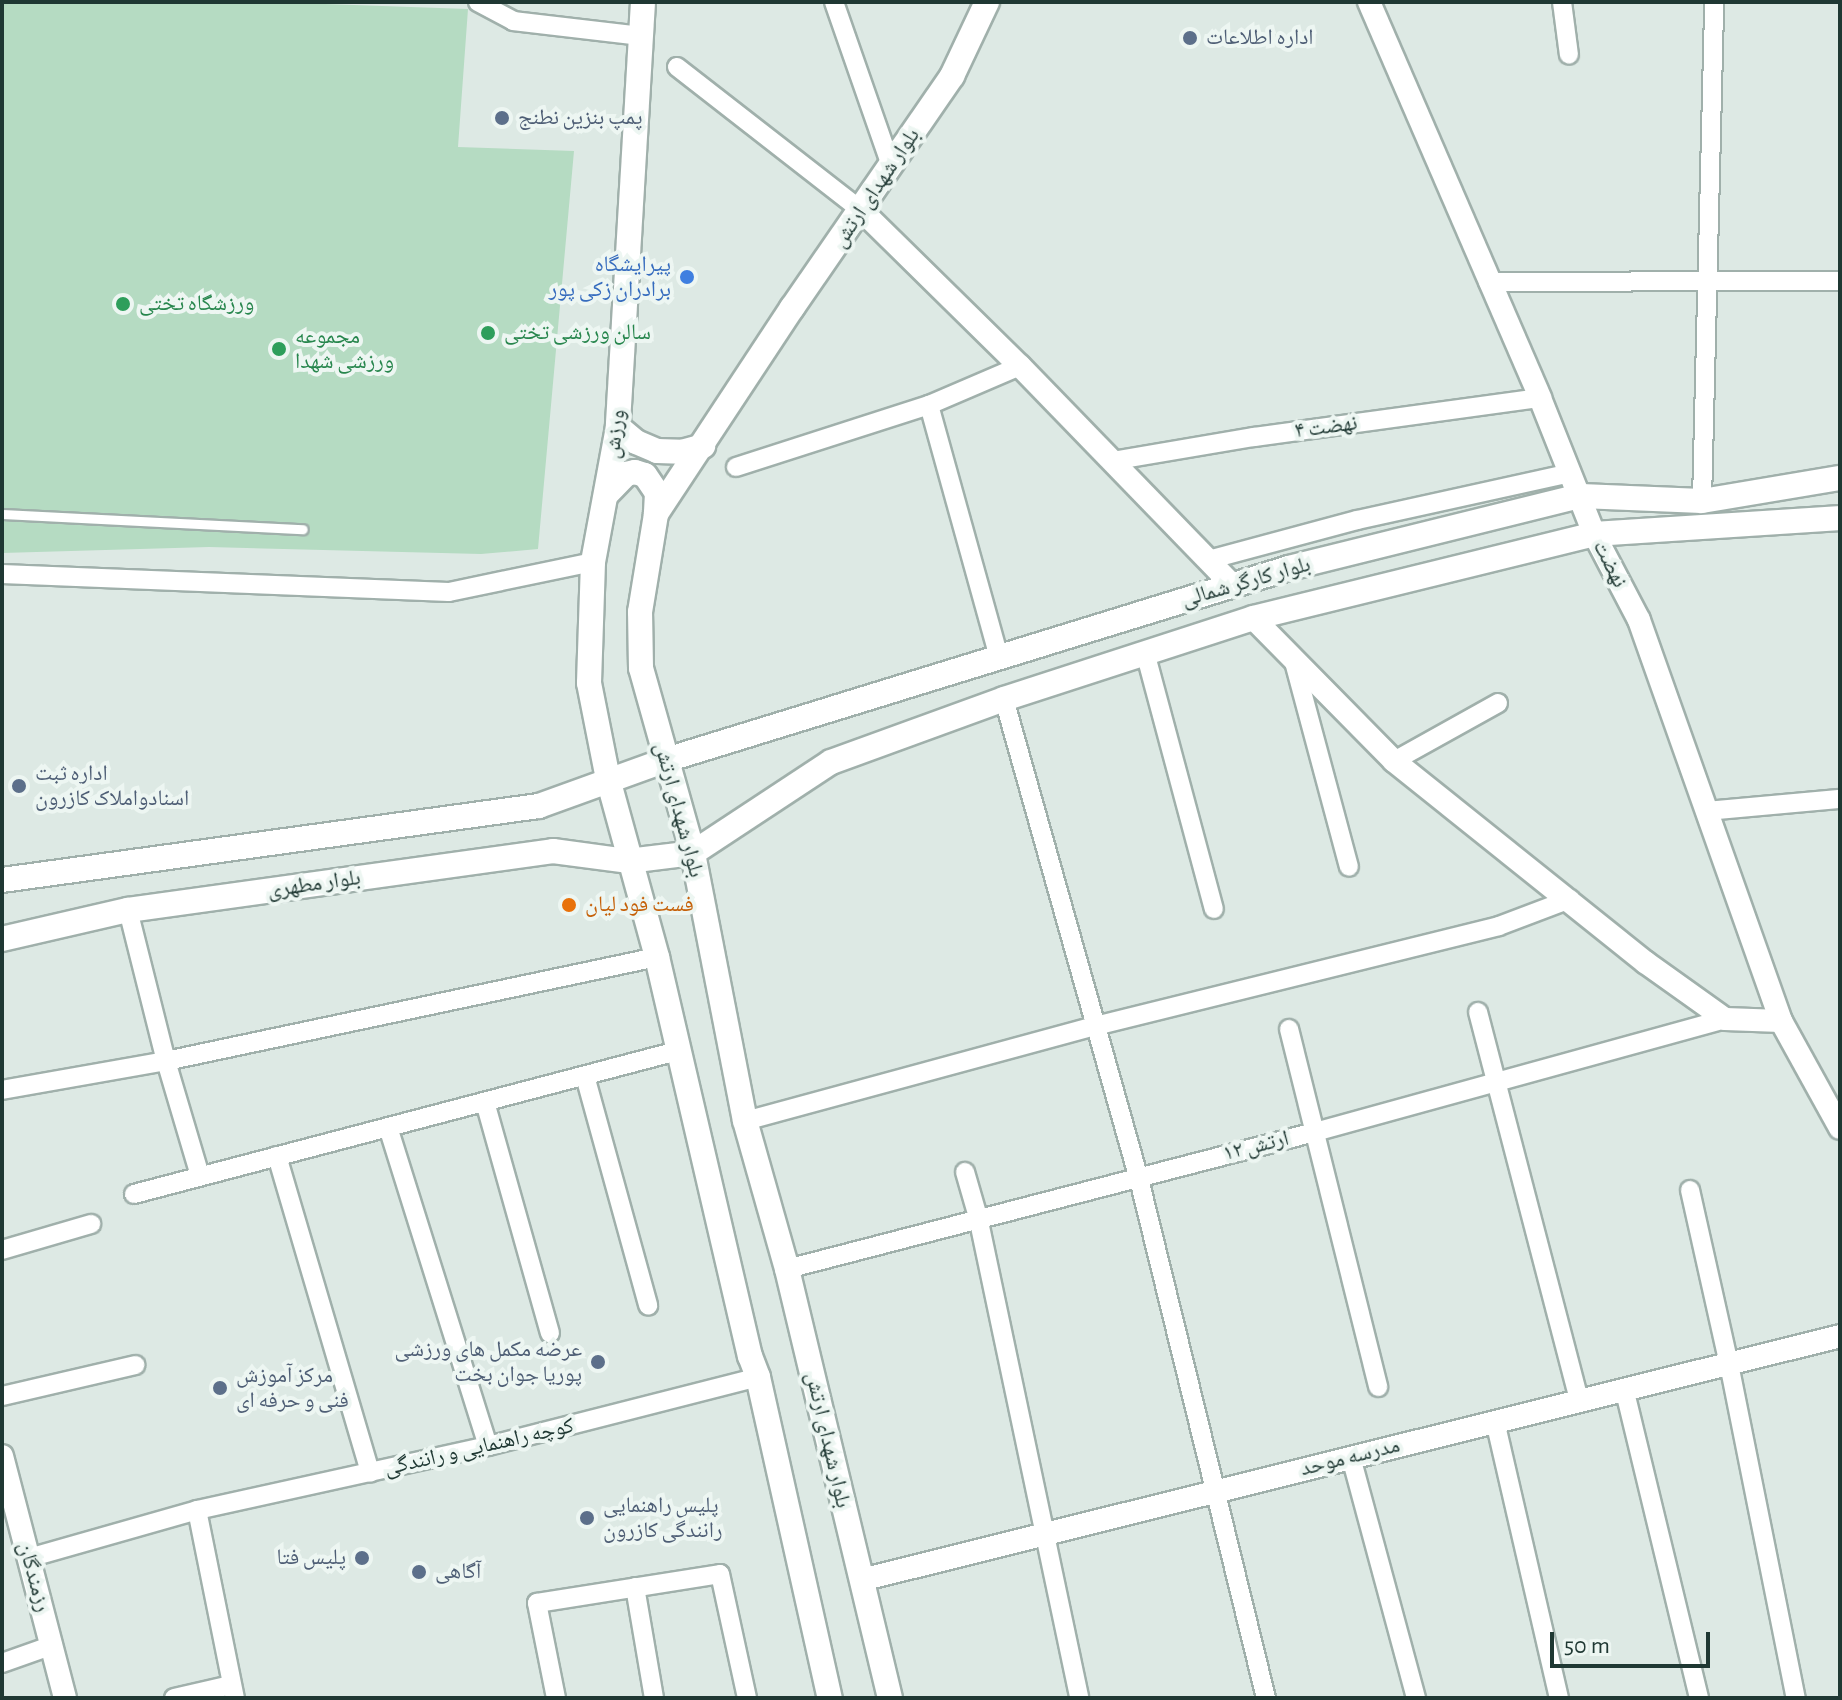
<!DOCTYPE html>
<meta charset="utf-8">
<style>
body{margin:0}
#map{position:relative;width:1842px;height:1700px;overflow:hidden;background:#dde9e4;font-family:"Alegreya Sans","Noto Naskh Arabic",sans-serif}
div>[style]{position:absolute}
.green>*{inset:0;background:#b5dbc2}
.roads{filter:drop-shadow(2px 0 #a0b0ab) drop-shadow(-2px 0 #a0b0ab) drop-shadow(0 2px #a0b0ab) drop-shadow(0 -2px #a0b0ab)}
.service>*{height:9px;margin:-4.5px;padding:0 4.5px;transform-origin:4.5px;border-radius:4.5px;background:#fff}
.minor>*{height:18px;margin:-9px;padding:0 9px;transform-origin:9px;border-radius:9px;background:#fff}
.tertiary>*{height:22px;margin:-11px;padding:0 11px;transform-origin:11px;border-radius:11px;background:#fff}
.secondary>*{height:24px;margin:-12px;padding:0 12px;transform-origin:12px;border-radius:12px;background:#fff}
.dots>*{width:22px;height:22px;translate:-50% -50%;box-sizing:border-box;border:4px solid #edf6f2;border-radius:50%}
span{translate:-50% -50%;white-space:nowrap;text-align:center;line-height:1.15;-webkit-text-stroke:8px #edf6f2;paint-order:stroke}
.service-label{font-size:22px;color:#4e5e75}
.left{translate:0 -50%;text-align:left}
.right{translate:-100% -50%;text-align:right}
.street-label{font-size:22px;color:#1f3833}
.shop-label{font-size:22px;color:#366cbe}
.leisure-label{font-size:22px;color:#27864d}
.food-label{font-size:22px;color:#c56008}
.frame{position:absolute;inset:0;border:4px solid #1f3833;pointer-events:none}
.scale{position:absolute;left:1550px;top:1632px;width:160px;height:36px;box-sizing:border-box;border:4px solid #1f3833;border-top:0;padding-left:10px;font-size:24px;line-height:28px;white-space:nowrap;color:#1f3833;-webkit-text-stroke:6px #edf6f2;paint-order:stroke}
</style>
<div id="map">
<div class="green">
<i style="clip-path:polygon(2px 2px,268px 2px,468px 9px,458px 147px,574px 151px,538px 549px,481px 554px,209px 547px,2px 553px)"></i>
</div>
<div class="roads">
<div class="service">
<i style="left:2px;top:514px;width:301px;rotate:2.9deg"></i>
</div>
<div class="minor">
<i style="left:478px;top:2px;width:40px;rotate:28deg"></i>
<i style="left:513px;top:21px;width:129px;rotate:6.7deg"></i>
<i style="left:834px;top:2px;width:174px;rotate:70.8deg"></i>
<i style="left:1562px;top:2px;width:53px;rotate:82.5deg"></i>
<i style="left:677px;top:67px;width:233px;rotate:37.9deg"></i>
<i style="left:1488px;top:282px;width:352px;rotate:-0.2deg"></i>
<i style="left:929px;top:405px;width:262px;rotate:74.5deg"></i>
<i style="left:1112px;top:461px;width:144px;rotate:-9.6deg"></i>
<i style="left:1254px;top:437px;width:289px;rotate:-7.8deg"></i>
<i style="left:736px;top:467px;width:203px;rotate:-17.8deg"></i>
<i style="left:929px;top:405px;width:99px;rotate:-23.2deg"></i>
<i style="left:1702px;top:501px;width:499px;rotate:-88.6deg"></i>
<i style="left:1208px;top:560px;width:154px;rotate:-15deg"></i>
<i style="left:1357px;top:520px;width:219px;rotate:-12.4deg"></i>
<i style="left:2px;top:574px;width:447px;rotate:2.3deg"></i>
<i style="left:449px;top:592px;width:147px;rotate:-11.8deg"></i>
<i style="left:1145px;top:652px;width:266px;rotate:75deg"></i>
<i style="left:1293px;top:658px;width:216px;rotate:75deg"></i>
<i style="left:1004px;top:699px;width:495px;rotate:74.3deg"></i>
<i style="left:1138px;top:1175px;width:538px;rotate:76.25deg"></i>
<i style="left:1394px;top:761px;width:119px;rotate:-29.1deg"></i>
<i style="left:1707px;top:811px;width:134px;rotate:-5.2deg"></i>
<i style="left:128px;top:910px;width:156px;rotate:75.9deg"></i>
<i style="left:166px;top:1061px;width:120px;rotate:73.5deg"></i>
<i style="left:1478px;top:1012px;width:401px;rotate:75.4deg"></i>
<i style="left:1289px;top:1029px;width:369px;rotate:76deg"></i>
<i style="left:585px;top:1076px;width:238px;rotate:74.6deg"></i>
<i style="left:2px;top:1090px;width:167px;rotate:-10deg"></i>
<i style="left:166px;top:1061px;width:502px;rotate:-11.96deg"></i>
<i style="left:485px;top:1102px;width:240px;rotate:74.3deg"></i>
<i style="left:745px;top:1121px;width:363px;rotate:-15.2deg"></i>
<i style="left:1095px;top:1026px;width:416px;rotate:-13.9deg"></i>
<i style="left:1499px;top:926px;width:76px;rotate:-20.8deg"></i>
<i style="left:388px;top:1127px;width:334px;rotate:72.6deg"></i>
<i style="left:277px;top:1156px;width:330px;rotate:73.6deg"></i>
<i style="left:965px;top:1172px;width:47px;rotate:73.9deg"></i>
<i style="left:978px;top:1217px;width:491px;rotate:78.1deg"></i>
<i style="left:1690px;top:1190px;width:178px;rotate:77.4deg"></i>
<i style="left:1729px;top:1364px;width:341px;rotate:78.7deg"></i>
<i style="left:134px;top:1194px;width:562px;rotate:-14.75deg"></i>
<i style="left:2px;top:1250px;width:93px;rotate:-16.3deg"></i>
<i style="left:787px;top:1269px;width:545px;rotate:-14.55deg"></i>
<i style="left:1315px;top:1132px;width:425px;rotate:-15.4deg"></i>
<i style="left:1625px;top:1392px;width:315px;rotate:76.4deg"></i>
<i style="left:2px;top:1396px;width:137px;rotate:-13.1deg"></i>
<i style="left:1495px;top:1421px;width:284px;rotate:77deg"></i>
<i style="left:1351px;top:1457px;width:250px;rotate:74.9deg"></i>
<i style="left:197px;top:1510px;width:192px;rotate:78.6deg"></i>
<i style="left:29px;top:1558px;width:175px;rotate:-15.9deg"></i>
<i style="left:197px;top:1510px;width:298px;rotate:-12.4deg"></i>
<i style="left:488px;top:1446px;width:279px;rotate:-14.3deg"></i>
<i style="left:635px;top:1587px;width:113px;rotate:80.3deg"></i>
<i style="left:2px;top:1663px;width:54px;rotate:-19.4deg"></i>
<i style="left:174px;top:1698px;width:58px;rotate:-12.8deg"></i>
<i style="left:556px;top:1698px;width:97px;rotate:-101.3deg"></i>
<i style="left:537px;top:1603px;width:185px;rotate:-9deg"></i>
<i style="left:720px;top:1574px;width:127px;rotate:77.7deg"></i>
</div>
<div class="tertiary">
<i style="left:1369px;top:2px;width:431px;rotate:66.6deg"></i>
<i style="left:1540px;top:398px;width:146px;rotate:68.3deg"></i>
<i style="left:1594px;top:534px;width:97px;rotate:62.4deg"></i>
<i style="left:1639px;top:620px;width:425px;rotate:70.5deg"></i>
<i style="left:1781px;top:1021px;width:122px;rotate:61.1deg"></i>
<i style="left:861px;top:210px;width:223px;rotate:44.5deg"></i>
<i style="left:1020px;top:366px;width:305px;rotate:45.9deg"></i>
<i style="left:1253px;top:618px;width:201px;rotate:45.4deg"></i>
<i style="left:1394px;top:761px;width:322px;rotate:38.7deg"></i>
<i style="left:1645px;top:962px;width:98px;rotate:35.5deg"></i>
<i style="left:1725px;top:1019px;width:56px;rotate:2deg"></i>
<i style="left:2px;top:1456px;width:250px;rotate:75.4deg"></i>
<i style="left:861px;top:1580px;width:1009px;rotate:-13.99deg"></i>
</div>
<div class="secondary">
<i style="left:643px;top:2px;width:426px;rotate:93.4deg"></i>
<i style="left:618px;top:427px;width:137px;rotate:100.5deg"></i>
<i style="left:593px;top:562px;width:121px;rotate:91.9deg"></i>
<i style="left:589px;top:683px;width:98px;rotate:78.8deg"></i>
<i style="left:608px;top:779px;width:185px;rotate:74.6deg"></i>
<i style="left:657px;top:957px;width:410px;rotate:76.9deg"></i>
<i style="left:750px;top:1356px;width:22px;rotate:69deg"></i>
<i style="left:758px;top:1377px;width:329px;rotate:77.4deg"></i>
<i style="left:618px;top:427px;width:23px;rotate:40deg"></i>
<i style="left:636px;top:442px;width:23px;rotate:23deg"></i>
<i style="left:657px;top:451px;width:24px;rotate:2deg"></i>
<i style="left:681px;top:452px;width:23px;rotate:-15deg"></i>
<i style="left:606px;top:495px;width:29px;rotate:-46deg"></i>
<i style="left:626px;top:474px;width:9px;rotate:-13deg"></i>
<i style="left:635px;top:472px;width:10px;rotate:17deg"></i>
<i style="left:645px;top:475px;width:22px;rotate:56deg"></i>
<i style="left:657px;top:493px;width:21px;rotate:93deg"></i>
<i style="left:2px;top:880px;width:542px;rotate:-7.85deg"></i>
<i style="left:539px;top:806px;width:135px;rotate:-19.9deg"></i>
<i style="left:666px;top:760px;width:652px;rotate:-17.13deg"></i>
<i style="left:1289px;top:568px;width:301px;rotate:-13.9deg"></i>
<i style="left:1581px;top:496px;width:121px;rotate:2.4deg"></i>
<i style="left:1702px;top:501px;width:140px;rotate:-9.5deg"></i>
<i style="left:2px;top:939px;width:129px;rotate:-13deg"></i>
<i style="left:128px;top:910px;width:429px;rotate:-7.9deg"></i>
<i style="left:553px;top:851px;width:76px;rotate:7.6deg"></i>
<i style="left:628px;top:861px;width:65px;rotate:-7deg"></i>
<i style="left:693px;top:853px;width:165px;rotate:-33.4deg"></i>
<i style="left:831px;top:762px;width:184px;rotate:-20deg"></i>
<i style="left:1004px;top:699px;width:262px;rotate:-18deg"></i>
<i style="left:1253px;top:618px;width:351px;rotate:-13.8deg"></i>
<i style="left:1594px;top:534px;width:247px;rotate:-3.7deg"></i>
<i style="left:890px;top:1698px;width:441px;rotate:-103.5deg"></i>
<i style="left:787px;top:1269px;width:154px;rotate:-105.8deg"></i>
<i style="left:745px;top:1121px;width:273px;rotate:-101deg"></i>
<i style="left:693px;top:853px;width:192px;rotate:-105.7deg"></i>
<i style="left:641px;top:668px;width:56px;rotate:-91deg"></i>
<i style="left:640px;top:612px;width:99px;rotate:-80.7deg"></i>
<i style="left:656px;top:514px;width:247px;rotate:-56.6deg"></i>
<i style="left:792px;top:308px;width:282px;rotate:-55.4deg"></i>
<i style="left:952px;top:76px;width:82px;rotate:-64.7deg"></i>
</div>
</div>
<div class="dots">
<i style="left:1190px;top:38px;background:#5c6f8a"></i>
<i style="left:502px;top:118px;background:#5c6f8a"></i>
<i style="left:687px;top:277px;background:#3f7fe0"></i>
<i style="left:123px;top:304px;background:#2e9e5b"></i>
<i style="left:488px;top:333px;background:#2e9e5b"></i>
<i style="left:279px;top:349px;background:#2e9e5b"></i>
<i style="left:19px;top:786px;background:#5c6f8a"></i>
<i style="left:569px;top:905px;background:#e8710a"></i>
<i style="left:598px;top:1362px;background:#5c6f8a"></i>
<i style="left:220px;top:1388px;background:#5c6f8a"></i>
<i style="left:587px;top:1518px;background:#5c6f8a"></i>
<i style="left:362px;top:1558px;background:#5c6f8a"></i>
<i style="left:419px;top:1572px;background:#5c6f8a"></i>
</div>
<div class="service-label">
<span class="left" style="left:1206px;top:38px">اداره اطلاعات</span>
<span class="left" style="left:518px;top:118px">پمپ بنزین نطنج</span>
<span class="left" style="left:35px;top:786px">اداره ثبت<br>اسنادواملاک کازرون</span>
<span class="right" style="left:582px;top:1362px">عرضه مکمل های ورزشی<br>پوریا جوان بخت</span>
<span class="left" style="left:236px;top:1388px">مرکز آموزش<br>فنی و حرفه ای</span>
<span class="left" style="left:603px;top:1518px">پلیس راهنمایی<br>رانندگی کازرون</span>
<span class="right" style="left:346px;top:1558px">پلیس فتا</span>
<span class="left" style="left:435px;top:1572px">آگاهی</span>
</div>
<div class="street-label">
<span style="left:876px;top:188px;rotate:-56deg">بلوار شهدای ارتش</span>
<span style="left:1326px;top:427px;rotate:-8deg">نهضت ۴</span>
<span style="left:615px;top:434px;rotate:-83deg">ورزش</span>
<span style="left:1610px;top:564px;rotate:63deg">نهضت</span>
<span style="left:1246px;top:582px;rotate:-16deg">بلوار کارگر شمالی</span>
<span style="left:679px;top:810px;rotate:75deg">بلوار شهدای ارتش</span>
<span style="left:314px;top:884px;rotate:-8deg">بلوار مطهری</span>
<span style="left:1256px;top:1146px;rotate:-14deg">ارتش ۱۲</span>
<span style="left:828px;top:1440px;rotate:77deg">بلوار شهدای ارتش</span>
<span style="left:479px;top:1447px;rotate:-13deg">کوچه راهنمایی و رانندگی</span>
<span style="left:1350px;top:1457px;rotate:-14deg">مدرسه موحد</span>
<span style="left:34px;top:1577px;rotate:75deg">رزمندگان</span>
</div>
<div class="shop-label">
<span class="right" style="left:671px;top:277px">پیرایشگاه<br>برادران زکی پور</span>
</div>
<div class="leisure-label">
<span class="left" style="left:139px;top:304px">ورزشگاه تختی</span>
<span class="left" style="left:504px;top:333px">سالن ورزشی تختی</span>
<span class="left" style="left:295px;top:349px">مجموعه<br>ورزشی شهدا</span>
</div>
<div class="food-label">
<span class="left" style="left:585px;top:905px">فست فود لیان</span>
</div>
<div class="frame"></div>
<div class="scale">50 m</div>
</div>
